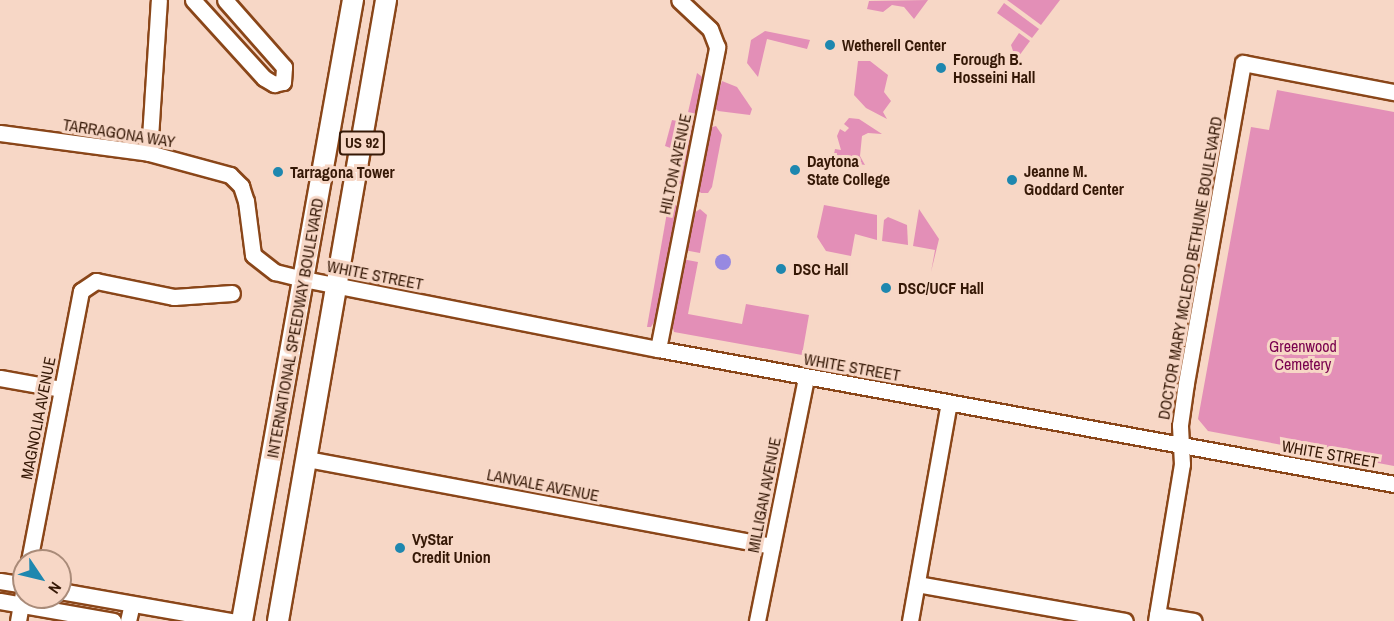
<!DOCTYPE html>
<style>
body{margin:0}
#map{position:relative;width:1394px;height:621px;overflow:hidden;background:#f7d7c6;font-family:"Archivo Narrow",sans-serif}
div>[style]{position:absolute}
.green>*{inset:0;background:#e38fb7}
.water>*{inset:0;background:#9789e1}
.round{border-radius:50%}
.roads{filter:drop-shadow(2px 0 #8a4619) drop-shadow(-2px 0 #8a4619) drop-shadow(0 2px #8a4619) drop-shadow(0 -2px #8a4619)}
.minor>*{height:15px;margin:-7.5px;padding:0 7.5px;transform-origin:7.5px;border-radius:7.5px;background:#fff}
.major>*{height:20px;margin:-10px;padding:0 10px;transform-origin:10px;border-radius:10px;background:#fff}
.dots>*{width:16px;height:16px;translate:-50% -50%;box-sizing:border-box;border:3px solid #f7d7c6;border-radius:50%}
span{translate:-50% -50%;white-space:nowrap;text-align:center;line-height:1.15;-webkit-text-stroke:6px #f7d7c6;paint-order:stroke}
.shield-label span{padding:2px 4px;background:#f7d7c6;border:2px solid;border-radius:4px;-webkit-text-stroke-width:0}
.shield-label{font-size:15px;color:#351806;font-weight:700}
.poi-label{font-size:16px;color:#351806;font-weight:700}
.left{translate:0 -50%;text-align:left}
.street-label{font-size:16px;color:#351806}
.park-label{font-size:16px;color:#79014e}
.north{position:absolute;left:12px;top:549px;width:60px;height:60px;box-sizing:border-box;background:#f7d7c6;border:2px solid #a98b79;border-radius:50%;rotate:125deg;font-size:16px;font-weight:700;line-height:24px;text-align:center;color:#351806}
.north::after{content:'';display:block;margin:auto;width:21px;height:27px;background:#1e87af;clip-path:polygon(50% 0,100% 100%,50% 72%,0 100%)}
</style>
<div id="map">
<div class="green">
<i style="clip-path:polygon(928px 0,914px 19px,904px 7px,892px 5px,883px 12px,867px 9px,869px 1px)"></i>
<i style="clip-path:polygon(1007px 0,1060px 0,1041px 25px)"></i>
<i style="clip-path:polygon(1004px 3px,1039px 29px,1032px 38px,997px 13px)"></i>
<i style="clip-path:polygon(765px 31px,810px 40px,807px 49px,767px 39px,758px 77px,747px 63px,751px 40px)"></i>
<i style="clip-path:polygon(1019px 33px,1030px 41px,1016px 60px,1011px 45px)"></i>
<i style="clip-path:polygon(858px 61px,870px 61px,888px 75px,884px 92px,891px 101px,883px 112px,887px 119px,866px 108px,854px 95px)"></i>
<i style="clip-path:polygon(697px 73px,705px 79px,681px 184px,672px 186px,687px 137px,686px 121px)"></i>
<i style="clip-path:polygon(722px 81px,737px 87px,752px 109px,750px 115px,718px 111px,714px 107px)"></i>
<i style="clip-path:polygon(1277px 90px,1394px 112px,1394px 466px,1208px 431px,1198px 419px,1251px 127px,1269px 130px)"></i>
<i style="clip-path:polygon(849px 118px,859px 119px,882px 134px,868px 133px,862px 136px,860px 156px,865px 165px,833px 159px,835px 149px,841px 150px,837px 136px,840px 129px,845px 132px,849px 128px,844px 124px)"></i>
<i style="clip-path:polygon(672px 120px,682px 122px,683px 127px,676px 150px,665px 146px)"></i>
<i style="clip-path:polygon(716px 126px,722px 135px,712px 187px,708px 193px,701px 193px,696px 188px,709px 128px)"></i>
<i style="clip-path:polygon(669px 201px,677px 206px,658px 315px,651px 327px,647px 327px)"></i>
<i style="clip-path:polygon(824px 205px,877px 215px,877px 240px,855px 234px,851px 256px,826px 251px,817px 237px)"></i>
<i style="clip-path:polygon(700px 209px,707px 215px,700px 253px,684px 250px,691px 215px)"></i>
<i style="clip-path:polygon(919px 209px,939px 239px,931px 272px,935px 250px,913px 246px)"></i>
<i style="clip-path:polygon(888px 217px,907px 225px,908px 245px,882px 241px,884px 220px)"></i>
<i style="clip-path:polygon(682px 259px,698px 262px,688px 314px,742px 324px,746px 304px,809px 315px,802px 355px,674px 332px,671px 321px)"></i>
</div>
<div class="water">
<i class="round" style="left:715px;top:254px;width:16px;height:16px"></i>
</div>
<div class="roads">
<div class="minor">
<i style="left:193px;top:0;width:105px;rotate:47.7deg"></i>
<i style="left:264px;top:78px;width:12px;rotate:31deg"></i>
<i style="left:274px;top:84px;width:9px;rotate:-13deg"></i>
<i style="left:283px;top:82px;width:15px;rotate:-86deg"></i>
<i style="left:284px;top:67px;width:89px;rotate:-131.4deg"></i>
<i style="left:0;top:133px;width:150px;rotate:7.6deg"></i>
<i style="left:149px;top:153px;width:84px;rotate:15.2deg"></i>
<i style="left:230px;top:175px;width:16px;rotate:45deg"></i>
<i style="left:241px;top:186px;width:16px;rotate:72deg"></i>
<i style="left:246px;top:201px;width:54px;rotate:82.6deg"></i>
<i style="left:253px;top:255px;width:28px;rotate:38deg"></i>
<i style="left:275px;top:272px;width:30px;rotate:14deg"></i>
<i style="left:304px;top:279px;width:361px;rotate:11.2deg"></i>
<i style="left:658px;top:349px;width:748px;rotate:10.39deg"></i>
<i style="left:149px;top:153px;width:153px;rotate:-86.3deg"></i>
<i style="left:658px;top:349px;width:308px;rotate:-78.9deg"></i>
<i style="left:717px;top:47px;width:19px;rotate:-111deg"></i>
<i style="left:710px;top:29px;width:42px;rotate:-136.9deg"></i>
<i style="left:0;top:378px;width:63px;rotate:10.1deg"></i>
<i style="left:307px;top:459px;width:473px;rotate:10.6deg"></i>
<i style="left:29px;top:561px;width:275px;rotate:-79.1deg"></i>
<i style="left:81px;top:291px;width:18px;rotate:-34deg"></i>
<i style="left:96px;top:281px;width:80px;rotate:11.6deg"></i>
<i style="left:174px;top:297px;width:58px;rotate:-3.9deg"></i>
<i style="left:0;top:581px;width:24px;rotate:9deg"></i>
<i style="left:917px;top:584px;width:211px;rotate:10.1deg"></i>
<i style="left:60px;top:591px;width:174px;rotate:10deg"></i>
<i style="left:0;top:601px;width:115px;rotate:10deg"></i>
<i style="left:1157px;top:615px;width:37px;rotate:9deg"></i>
<i style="left:18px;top:621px;width:35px;rotate:-80deg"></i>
<i style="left:128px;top:621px;width:17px;rotate:-77deg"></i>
<i style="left:757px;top:621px;width:249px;rotate:-78.6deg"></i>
<i style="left:910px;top:621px;width:221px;rotate:-79.9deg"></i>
<i style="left:1156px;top:621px;width:159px;rotate:-80.6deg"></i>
<i style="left:1182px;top:464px;width:39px;rotate:-93deg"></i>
<i style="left:1180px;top:425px;width:42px;rotate:-81.9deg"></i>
<i style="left:1186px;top:383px;width:325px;rotate:-79.9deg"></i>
<i style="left:1243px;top:63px;width:154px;rotate:10.9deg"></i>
</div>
<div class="major">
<i style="left:242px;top:621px;width:631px;rotate:-79.87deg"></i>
<i style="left:278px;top:621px;width:630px;rotate:-80.13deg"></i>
</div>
</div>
<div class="dots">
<i style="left:830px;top:45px;background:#1e87af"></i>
<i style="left:941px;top:68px;background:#1e87af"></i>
<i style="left:795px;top:170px;background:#1e87af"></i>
<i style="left:278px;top:172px;background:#1e87af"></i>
<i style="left:1012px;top:180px;background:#1e87af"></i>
<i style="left:781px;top:269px;background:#1e87af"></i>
<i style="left:886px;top:288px;background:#1e87af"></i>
<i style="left:400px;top:548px;background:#1e87af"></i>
</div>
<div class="shield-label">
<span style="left:362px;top:143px">US 92</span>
</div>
<div class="poi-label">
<span class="left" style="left:842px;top:45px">Wetherell Center</span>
<span class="left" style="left:953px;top:68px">Forough B.<br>Hosseini Hall</span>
<span class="left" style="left:807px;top:170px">Daytona<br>State College</span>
<span class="left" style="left:1024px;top:180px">Jeanne M.<br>Goddard Center</span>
<span class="left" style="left:290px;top:172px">Tarragona Tower</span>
<span class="left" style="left:793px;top:269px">DSC Hall</span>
<span class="left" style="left:898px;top:288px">DSC/UCF Hall</span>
<span class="left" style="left:412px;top:548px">VyStar<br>Credit Union</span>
</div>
<div class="street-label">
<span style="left:119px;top:133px;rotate:9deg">TARRAGONA WAY</span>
<span style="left:675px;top:164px;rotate:-78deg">HILTON AVENUE</span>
<span style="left:1190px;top:268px;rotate:-80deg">DOCTOR MARY MCLEOD BETHUNE BOULEVARD</span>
<span style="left:375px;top:275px;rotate:11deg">WHITE STREET</span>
<span style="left:295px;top:328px;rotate:-80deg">INTERNATIONAL SPEEDWAY BOULEVARD</span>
<span style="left:852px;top:367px;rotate:10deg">WHITE STREET</span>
<span style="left:38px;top:418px;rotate:-79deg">MAGNOLIA AVENUE</span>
<span style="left:1330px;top:454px;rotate:10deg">WHITE STREET</span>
<span style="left:543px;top:485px;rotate:11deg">LANVALE AVENUE</span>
<span style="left:764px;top:495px;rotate:-79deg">MILLIGAN AVENUE</span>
</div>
<div class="park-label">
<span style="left:1303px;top:355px">Greenwood<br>Cemetery</span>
</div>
<div class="north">N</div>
</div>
